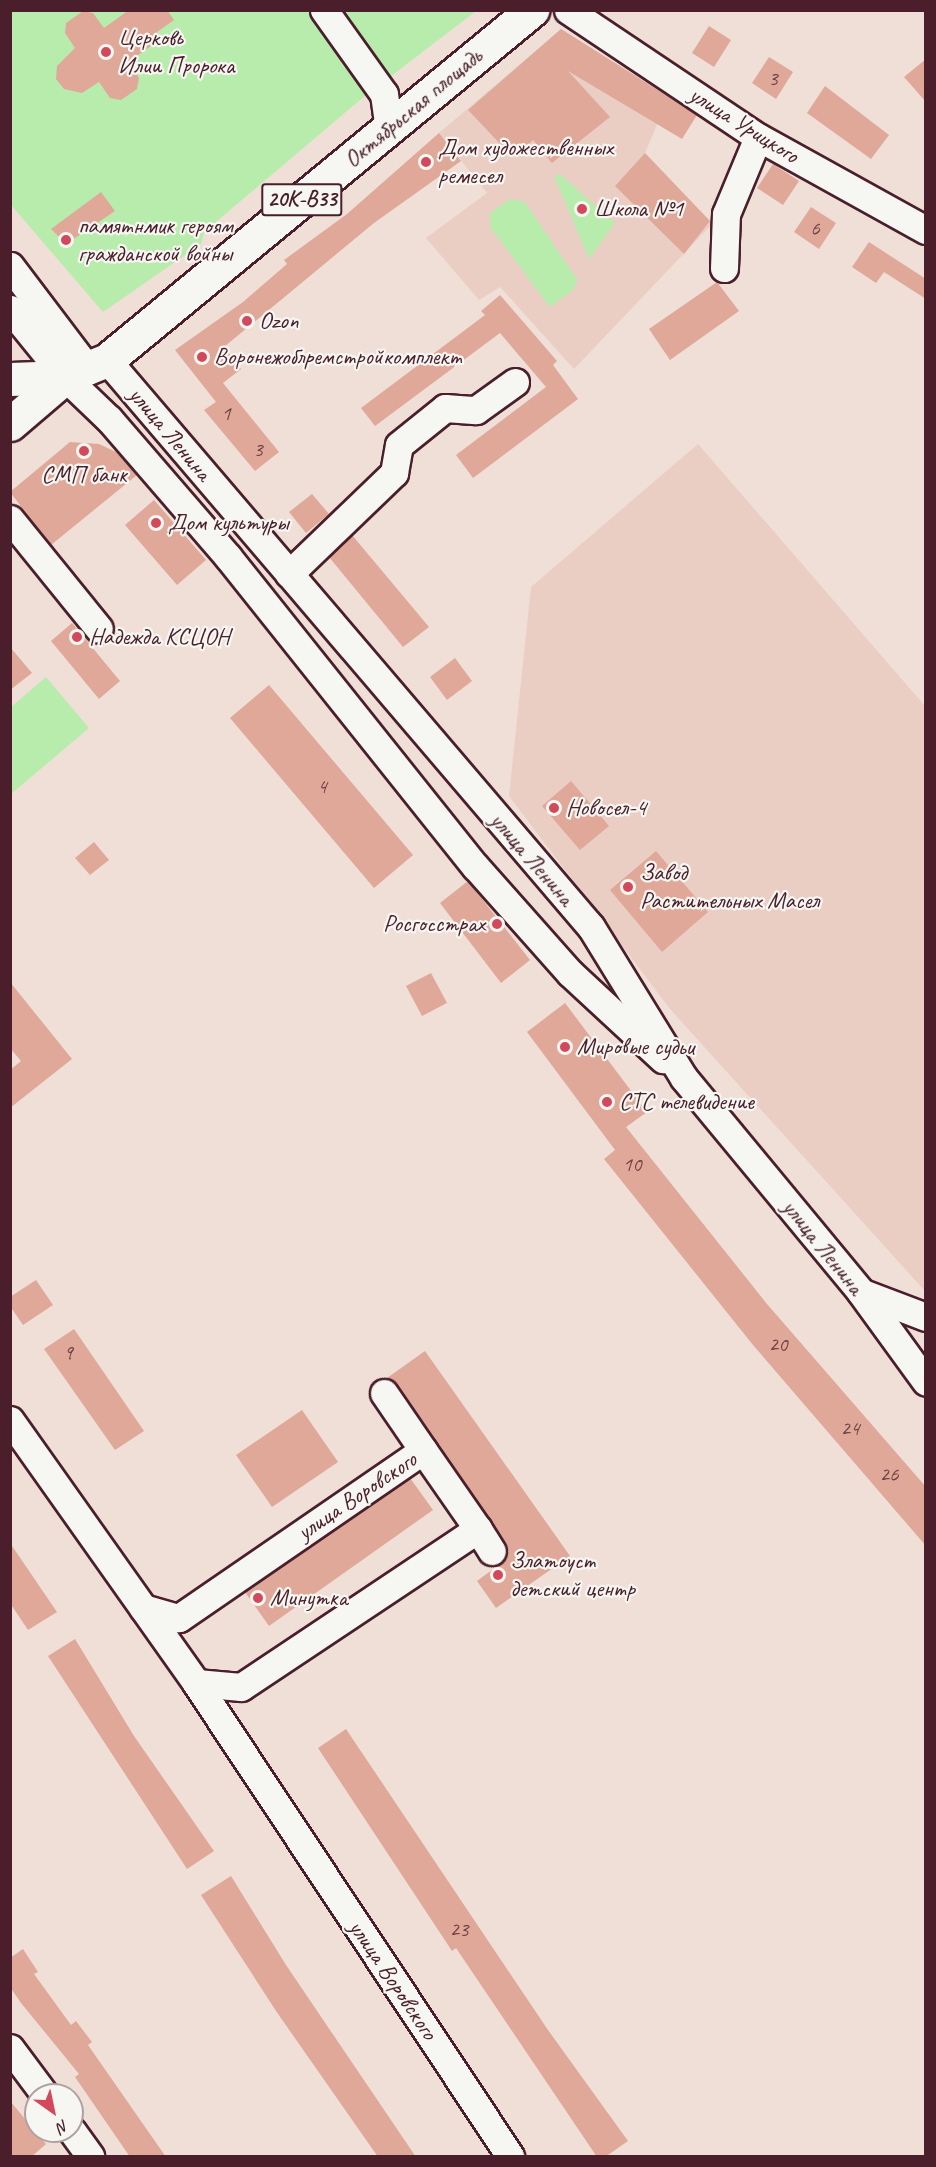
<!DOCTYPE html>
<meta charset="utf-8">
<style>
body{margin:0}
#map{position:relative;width:936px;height:2167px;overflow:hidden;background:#efdfd7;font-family:Caveat,sans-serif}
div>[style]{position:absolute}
.built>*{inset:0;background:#eacec4}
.green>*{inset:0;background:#b8ecac}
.building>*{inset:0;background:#e0a898}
.roads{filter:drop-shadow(2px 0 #4a1f2b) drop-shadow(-2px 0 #4a1f2b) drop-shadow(0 2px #4a1f2b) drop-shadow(0 -2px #4a1f2b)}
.minor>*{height:27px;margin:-13.5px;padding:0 13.5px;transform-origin:13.5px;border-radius:13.5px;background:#f6f6f2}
.major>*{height:33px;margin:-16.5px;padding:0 16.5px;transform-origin:16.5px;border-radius:16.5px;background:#f6f6f2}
.dots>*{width:16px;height:16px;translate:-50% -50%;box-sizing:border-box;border:3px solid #f6f6f2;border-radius:50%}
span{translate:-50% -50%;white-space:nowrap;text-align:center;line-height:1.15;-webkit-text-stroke:4.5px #f6f6f2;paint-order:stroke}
.number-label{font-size:21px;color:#704146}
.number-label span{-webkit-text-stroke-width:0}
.shield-label span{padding:2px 4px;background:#f6f6f2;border:2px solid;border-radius:4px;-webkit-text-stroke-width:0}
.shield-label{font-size:22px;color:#4a1f2b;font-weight:700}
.poi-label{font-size:24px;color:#4a1f2b}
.left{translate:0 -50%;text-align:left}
.right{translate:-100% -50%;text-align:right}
.street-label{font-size:24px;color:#4a1f2b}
.frame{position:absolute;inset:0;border:12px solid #4a1f2b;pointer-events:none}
.north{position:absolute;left:24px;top:2083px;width:60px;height:60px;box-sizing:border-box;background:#f6f6f2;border:2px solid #b1a0a2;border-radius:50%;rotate:147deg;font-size:16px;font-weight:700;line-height:24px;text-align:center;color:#4a1f2b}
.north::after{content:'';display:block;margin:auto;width:21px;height:27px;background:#d1495b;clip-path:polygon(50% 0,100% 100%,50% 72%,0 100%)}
</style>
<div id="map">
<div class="built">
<i style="clip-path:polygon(561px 29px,669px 96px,645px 153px,712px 224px,574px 369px,500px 287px,479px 300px,426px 238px,487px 193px,439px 133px)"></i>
<i style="clip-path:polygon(698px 444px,925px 706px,925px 1291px,670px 1009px,509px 796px,531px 587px)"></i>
</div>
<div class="green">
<i style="clip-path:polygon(11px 11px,476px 11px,360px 100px,204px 232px,201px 244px,103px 312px,11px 205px)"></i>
<i style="clip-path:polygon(560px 174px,615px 223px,589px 259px,554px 176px)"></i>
<i style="clip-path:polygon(510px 199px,525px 202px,577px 279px,574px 289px,550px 307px,490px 227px,490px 213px)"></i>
<i style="clip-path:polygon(46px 677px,89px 728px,11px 794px,11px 707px)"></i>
</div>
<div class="building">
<i style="clip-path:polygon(129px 10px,167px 10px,174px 20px,157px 32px,161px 39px,128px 62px,139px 78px,137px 89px,121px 100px,110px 98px,99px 82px,82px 93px,64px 89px,56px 79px,57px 66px,75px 48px,65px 33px,66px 23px,83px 11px,93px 13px,104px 28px)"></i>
<i style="clip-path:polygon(709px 26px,731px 40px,714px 67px,692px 53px)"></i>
<i style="clip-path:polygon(561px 29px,697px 115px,682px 139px,568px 71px,610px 117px,552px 163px,533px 140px,520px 153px,504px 148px,468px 110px)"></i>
<i style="clip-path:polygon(769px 57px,793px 72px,776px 99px,752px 83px)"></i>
<i style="clip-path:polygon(926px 59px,926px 102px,904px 77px)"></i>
<i style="clip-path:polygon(825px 86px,889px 135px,871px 159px,807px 113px)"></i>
<i style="clip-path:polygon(439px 133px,461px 161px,374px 223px,224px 347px,241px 369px,223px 383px,279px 452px,255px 471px,204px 410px,216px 402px,175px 350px,243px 302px,287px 264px,284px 260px,347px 214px)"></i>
<i style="clip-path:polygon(645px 153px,710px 221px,684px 254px,615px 186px)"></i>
<i style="clip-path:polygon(773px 164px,799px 181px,783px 205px,757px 188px)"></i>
<i style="clip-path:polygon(101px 192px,115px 211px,66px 244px,51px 229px)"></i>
<i style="clip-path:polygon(811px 207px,836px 223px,819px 249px,794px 232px)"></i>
<i style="clip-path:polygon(869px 242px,926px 279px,926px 299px,884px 272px,876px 283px,852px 267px)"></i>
<i style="clip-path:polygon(717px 282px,739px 311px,670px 360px,649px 329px)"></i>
<i style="clip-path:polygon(500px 295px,557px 361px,553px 365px,578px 399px,473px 478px,456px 455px,546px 387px,500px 333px,375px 426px,361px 408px,485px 315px,481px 311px)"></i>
<i style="clip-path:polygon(70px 442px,99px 444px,116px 452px,137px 475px,51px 545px,10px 492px)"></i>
<i style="clip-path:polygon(312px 494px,329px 514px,306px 533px,289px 512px)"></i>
<i style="clip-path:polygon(154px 500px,206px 560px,177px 585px,125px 525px)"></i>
<i style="clip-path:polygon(352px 535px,429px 627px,403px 647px,329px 557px)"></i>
<i style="clip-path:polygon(72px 623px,120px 681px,99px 699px,51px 641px)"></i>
<i style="clip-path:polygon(10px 647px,32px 673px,10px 690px)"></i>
<i style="clip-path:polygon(455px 658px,472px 681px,447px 700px,430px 677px)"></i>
<i style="clip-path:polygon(269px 685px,413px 855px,374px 888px,230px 718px)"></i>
<i style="clip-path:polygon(571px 781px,609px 826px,580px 850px,542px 806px)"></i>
<i style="clip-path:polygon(94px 842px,109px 860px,90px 875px,75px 858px)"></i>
<i style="clip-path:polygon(656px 851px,708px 912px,662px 952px,610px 890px)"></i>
<i style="clip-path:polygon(468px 881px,530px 960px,501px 983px,440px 903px)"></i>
<i style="clip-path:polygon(431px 973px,447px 1003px,422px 1016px,406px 986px)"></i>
<i style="clip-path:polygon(10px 982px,72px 1059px,10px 1108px,10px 1070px,21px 1061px,10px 1048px)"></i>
<i style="clip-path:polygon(565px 1003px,647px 1112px,626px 1127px,767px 1304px,926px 1487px,926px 1546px,753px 1345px,604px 1159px,615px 1150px,527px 1032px)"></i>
<i style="clip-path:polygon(36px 1280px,53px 1305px,23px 1325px,10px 1306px,10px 1297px)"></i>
<i style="clip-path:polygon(74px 1329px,144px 1431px,115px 1450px,44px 1349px)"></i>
<i style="clip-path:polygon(425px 1351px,570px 1556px,496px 1608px,477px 1581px,507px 1559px,505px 1543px,397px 1384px,387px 1378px)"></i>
<i style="clip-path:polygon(302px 1410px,338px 1462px,272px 1507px,236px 1455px)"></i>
<i style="clip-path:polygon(410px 1478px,433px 1510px,269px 1626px,245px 1592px)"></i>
<i style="clip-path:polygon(10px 1543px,57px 1612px,28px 1630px,10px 1603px)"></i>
<i style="clip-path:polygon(75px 1639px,134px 1736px,214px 1851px,187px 1869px,48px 1656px)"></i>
<i style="clip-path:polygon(346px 1729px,548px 2030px,628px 2141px,605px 2157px,597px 2157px,456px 1948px,452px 1951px,318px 1748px)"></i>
<i style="clip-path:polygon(231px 1876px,286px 1965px,416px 2157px,378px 2157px,276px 2011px,201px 1895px)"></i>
<i style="clip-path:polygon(23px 1949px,38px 1972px,34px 1974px,71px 2025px,76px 2021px,92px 2042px,88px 2045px,166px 2157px,130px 2157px,75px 2077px,79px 2074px,21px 2003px,10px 1987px,10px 1958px)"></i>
<i style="clip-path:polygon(10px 2101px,46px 2144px,31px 2157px,10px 2157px)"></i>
</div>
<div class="roads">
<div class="minor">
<i style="left:324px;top:10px;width:103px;rotate:54.5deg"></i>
<i style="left:384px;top:94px;width:35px;rotate:82deg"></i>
<i style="left:568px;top:10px;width:229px;rotate:33.8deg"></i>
<i style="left:758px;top:137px;width:192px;rotate:29deg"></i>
<i style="left:10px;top:266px;width:131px;rotate:52.8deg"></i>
<i style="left:724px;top:268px;width:54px;rotate:-87.9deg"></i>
<i style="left:726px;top:214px;width:83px;rotate:-67.4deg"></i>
<i style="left:10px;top:309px;width:87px;rotate:51deg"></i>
<i style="left:65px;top:377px;width:61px;rotate:43.7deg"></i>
<i style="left:109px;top:419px;width:182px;rotate:49.2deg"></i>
<i style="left:228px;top:557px;width:396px;rotate:51.4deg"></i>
<i style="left:475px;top:866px;width:143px;rotate:48.4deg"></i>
<i style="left:570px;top:973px;width:127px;rotate:42.8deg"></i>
<i style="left:107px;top:360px;width:745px;rotate:49.52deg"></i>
<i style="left:591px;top:927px;width:177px;rotate:58.4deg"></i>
<i style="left:684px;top:1078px;width:276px;rotate:50.4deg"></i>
<i style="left:860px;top:1291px;width:112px;rotate:54deg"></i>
<i style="left:10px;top:519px;width:141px;rotate:51deg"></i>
<i style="left:289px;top:574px;width:146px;rotate:-43.9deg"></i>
<i style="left:394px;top:473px;width:28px;rotate:-80deg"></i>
<i style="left:399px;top:445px;width:59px;rotate:-38.8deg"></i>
<i style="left:445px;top:408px;width:31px;rotate:4deg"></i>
<i style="left:476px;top:410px;width:48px;rotate:-35.7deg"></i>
<i style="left:863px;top:1293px;width:67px;rotate:20.9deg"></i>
<i style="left:384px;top:1393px;width:69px;rotate:55.6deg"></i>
<i style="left:10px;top:1420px;width:322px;rotate:54.7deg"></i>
<i style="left:196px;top:1683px;width:568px;rotate:56.42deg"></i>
<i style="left:478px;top:1529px;width:26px;rotate:58deg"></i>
<i style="left:143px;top:1608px;width:37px;rotate:16deg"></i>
<i style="left:179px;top:1618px;width:296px;rotate:-34.5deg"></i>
<i style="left:423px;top:1450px;width:96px;rotate:55.2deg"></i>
<i style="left:478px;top:1529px;width:285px;rotate:146.3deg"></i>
<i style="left:241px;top:1687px;width:45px;rotate:-174.9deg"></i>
<i style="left:10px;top:2048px;width:59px;rotate:53.3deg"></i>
<i style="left:72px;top:2131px;width:31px;rotate:54deg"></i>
</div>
<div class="major">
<i style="left:10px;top:379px;width:55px;rotate:-2.1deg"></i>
<i style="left:65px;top:377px;width:45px;rotate:-22deg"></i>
<i style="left:107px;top:360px;width:551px;rotate:-39.47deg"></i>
<i style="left:10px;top:424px;width:72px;rotate:-40.5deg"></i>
</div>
</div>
<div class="dots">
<i style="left:106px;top:52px;background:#d1495b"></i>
<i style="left:426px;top:162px;background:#d1495b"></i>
<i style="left:582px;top:209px;background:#d1495b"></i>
<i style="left:66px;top:240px;background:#d1495b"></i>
<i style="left:247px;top:321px;background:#d1495b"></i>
<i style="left:202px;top:357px;background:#d1495b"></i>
<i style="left:84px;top:451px;background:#d1495b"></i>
<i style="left:156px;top:523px;background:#d1495b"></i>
<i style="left:77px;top:637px;background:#d1495b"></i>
<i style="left:554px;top:808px;background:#d1495b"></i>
<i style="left:628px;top:887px;background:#d1495b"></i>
<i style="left:497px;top:924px;background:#d1495b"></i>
<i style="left:565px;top:1047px;background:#d1495b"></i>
<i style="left:607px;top:1102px;background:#d1495b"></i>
<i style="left:498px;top:1575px;background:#d1495b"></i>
<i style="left:258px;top:1598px;background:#d1495b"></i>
</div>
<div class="number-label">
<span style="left:773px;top:78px">3</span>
<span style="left:815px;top:228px">6</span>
<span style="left:226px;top:413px">1</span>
<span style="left:258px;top:449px">3</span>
<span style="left:322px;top:786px">4</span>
<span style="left:632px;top:1164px">10</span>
<span style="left:778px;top:1344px">20</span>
<span style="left:68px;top:1352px">9</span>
<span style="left:850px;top:1428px">24</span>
<span style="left:889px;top:1474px">26</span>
<span style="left:459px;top:1929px">23</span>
</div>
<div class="shield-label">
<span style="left:302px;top:200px">20К-В33</span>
</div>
<div class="poi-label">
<span class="left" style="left:118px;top:52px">Церковь<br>Илии Пророка</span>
<span class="left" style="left:438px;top:162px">Дом художественных<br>ремесел</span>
<span class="left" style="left:594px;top:209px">Школа №1</span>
<span class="left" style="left:78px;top:240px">памятнмик героям<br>гражданской войны</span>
<span class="left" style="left:259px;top:321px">Ozon</span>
<span class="left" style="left:214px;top:357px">Воронежоблремстройкомплект</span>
<span style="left:84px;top:475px">СМП банк</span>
<span class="left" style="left:168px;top:523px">Дом культуры</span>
<span class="left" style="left:89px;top:637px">Надежда КСЦОН</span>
<span class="left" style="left:566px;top:808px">Новосел-4</span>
<span class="left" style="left:640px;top:887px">Завод<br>Растительных Масел</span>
<span class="right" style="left:485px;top:924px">Росгосстрах</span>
<span class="left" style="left:577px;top:1047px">Мировые судьи</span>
<span class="left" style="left:619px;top:1102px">СТС телевидение</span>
<span class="left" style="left:510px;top:1575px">Златоуст<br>детский центр</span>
<span class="left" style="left:270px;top:1598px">Минутка</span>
</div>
<div class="street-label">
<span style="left:413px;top:108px;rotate:-40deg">Октябрьская площадь</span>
<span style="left:744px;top:125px;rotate:32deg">улица Урицкого</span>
<span style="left:170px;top:434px;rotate:50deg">улица Ленина</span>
<span style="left:532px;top:859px;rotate:49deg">улица Ленина</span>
<span style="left:823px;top:1247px;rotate:51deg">улица Ленина</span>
<span style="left:357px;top:1496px;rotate:-34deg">улица Воровского</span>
<span style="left:393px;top:1980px;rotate:56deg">улица Воровского</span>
</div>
<div class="frame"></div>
<div class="north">N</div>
</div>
